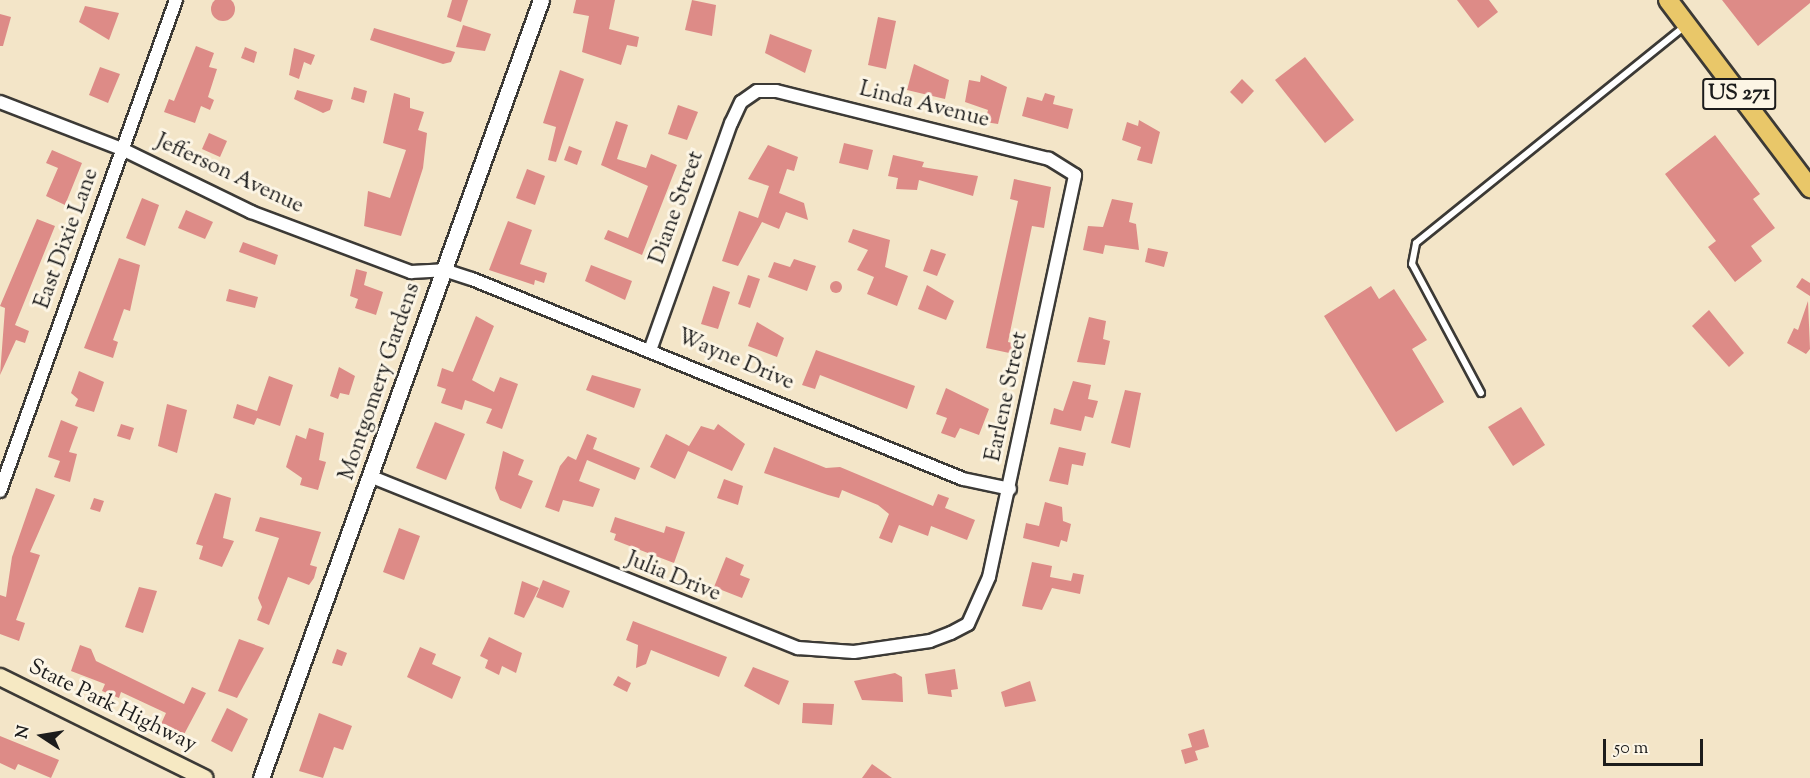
<!DOCTYPE html>
<style>
body{margin:0}
#map{position:relative;width:1810px;height:778px;overflow:hidden;background:#f3e5c8;font-family:"Sorts Mill Goudy",serif}
div>[style]{position:absolute}
.building>*{inset:0;background:#dd8b87}
.round{border-radius:50%}
.roads{filter:drop-shadow(2px 0 #3c3a36) drop-shadow(-2px 0 #3c3a36) drop-shadow(0 2px #3c3a36) drop-shadow(0 -2px #3c3a36)}
.service>*{height:6px;margin:-3px;padding:0 3px;transform-origin:3px;border-radius:3px;background:#fff}
.minor>*{height:12px;margin:-6px;padding:0 6px;transform-origin:6px;border-radius:6px;background:#fff}
.tertiary>*{height:15px;margin:-7.5px;padding:0 7.5px;transform-origin:7.5px;border-radius:7.5px;background:#fff}
.secondary>*{height:16px;margin:-8px;padding:0 8px;transform-origin:8px;border-radius:8px;background:#f6e9c3}
.primary>*{height:18px;margin:-9px;padding:0 9px;transform-origin:9px;border-radius:9px;background:#e9c769}
span{translate:-50% -50%;white-space:nowrap;text-align:center;line-height:1.15;-webkit-text-stroke:6px #fcf5e5;paint-order:stroke}
.shield-label span{padding:2px 4px;background:#fcf5e5;border:2px solid;border-radius:4px;-webkit-text-stroke-width:0}
.shield-label{font-size:21px;color:#1c1c1c;font-weight:700}
.street-label{font-size:22px;color:#1c1c1c}
.north{position:absolute;left:12px;top:706px;width:60px;height:60px;-webkit-text-stroke:4px #fcf5e5;paint-order:stroke;rotate:282deg;font-size:16px;font-weight:700;line-height:24px;text-align:center;color:#1c1c1c}
.north::after{content:'';display:block;margin:auto;width:21px;height:27px;background:#1c1c1c;clip-path:polygon(50% 0,100% 100%,50% 72%,0 100%)}
.scale{position:absolute;left:1603px;top:739px;width:100px;height:27px;box-sizing:border-box;border:3px solid #1c1c1c;border-top:0;padding-left:8px;font-size:18px;line-height:21px;white-space:nowrap;color:#1c1c1c;-webkit-text-stroke:4px #fcf5e5;paint-order:stroke}
</style>
<div id="map">
<div class="building">
<i class="round" style="left:211px;top:-3px;width:24px;height:24px"></i>
<i style="clip-path:polygon(452px 0,468px 0,461px 22px,447px 17px)"></i>
<i style="clip-path:polygon(576px 0,615px 0,609px 29px,639px 37px,637px 47px,627px 45px,621px 65px,582px 52px,589px 16px,573px 13px)"></i>
<i style="clip-path:polygon(692px 0,716px 5px,712px 36px,685px 30px)"></i>
<i style="clip-path:polygon(1457px 0,1489px 0,1498px 12px,1478px 28px)"></i>
<i style="clip-path:polygon(1722px 0,1810px 0,1810px 3px,1758px 46px)"></i>
<i style="clip-path:polygon(85px 6px,119px 13px,109px 40px,79px 22px)"></i>
<i style="clip-path:polygon(0 14px,11px 17px,3px 46px,0 46px)"></i>
<i style="clip-path:polygon(878px 17px,896px 21px,886px 69px,868px 65px)"></i>
<i style="clip-path:polygon(463px 25px,491px 34px,485px 51px,456px 47px)"></i>
<i style="clip-path:polygon(374px 28px,455px 52px,451px 62px,443px 64px,370px 40px)"></i>
<i style="clip-path:polygon(770px 34px,812px 50px,805px 73px,765px 53px)"></i>
<i style="clip-path:polygon(196px 46px,214px 53px,209px 67px,217px 69px,208px 97px,214px 100px,210px 110px,201px 106px,195px 123px,164px 112px,169px 99px,174px 101px)"></i>
<i style="clip-path:polygon(245px 47px,257px 52px,254px 63px,241px 58px)"></i>
<i style="clip-path:polygon(294px 48px,315px 55px,311px 65px,304px 62px,299px 79px,289px 75px)"></i>
<i style="clip-path:polygon(1305px 57px,1354px 120px,1325px 143px,1275px 80px)"></i>
<i style="clip-path:polygon(914px 64px,949px 80px,945px 99px,907px 90px)"></i>
<i style="clip-path:polygon(100px 67px,120px 74px,108px 103px,89px 95px)"></i>
<i style="clip-path:polygon(560px 70px,584px 79px,556px 162px,548px 160px,556px 127px,543px 123px)"></i>
<i style="clip-path:polygon(981px 75px,1007px 87px,998px 124px,985px 122px,988px 110px,965px 102px,969px 80px,980px 82px)"></i>
<i style="clip-path:polygon(1242px 79px,1254px 91px,1242px 104px,1230px 92px)"></i>
<i style="clip-path:polygon(354px 87px,367px 91px,364px 103px,351px 99px)"></i>
<i style="clip-path:polygon(297px 90px,333px 100px,330px 110px,323px 113px,294px 99px)"></i>
<i style="clip-path:polygon(394px 93px,410px 98px,410px 108px,424px 112px,418px 130px,427px 133px,423px 168px,401px 236px,364px 226px,368px 191px,390px 198px,406px 150px,383px 143px)"></i>
<i style="clip-path:polygon(1045px 93px,1055px 96px,1053px 104px,1073px 109px,1068px 129px,1022px 116px,1027px 97px,1042px 101px)"></i>
<i style="clip-path:polygon(678px 105px,698px 112px,687px 140px,668px 134px)"></i>
<i style="clip-path:polygon(1139px 120px,1160px 132px,1152px 164px,1137px 160px,1141px 147px,1122px 140px,1127px 122px,1138px 126px)"></i>
<i style="clip-path:polygon(616px 121px,628px 125px,617px 159px,646px 168px,651px 154px,677px 165px,642px 255px,604px 239px,608px 230px,628px 238px,648px 186px,601px 165px)"></i>
<i style="clip-path:polygon(209px 133px,227px 141px,220px 157px,202px 149px)"></i>
<i style="clip-path:polygon(1715px 135px,1760px 194px,1753px 199px,1775px 228px,1751px 246px,1762px 261px,1735px 282px,1708px 247px,1716px 241px,1665px 174px)"></i>
<i style="clip-path:polygon(844px 143px,873px 150px,868px 170px,839px 163px)"></i>
<i style="clip-path:polygon(768px 145px,798px 157px,794px 171px,787px 169px,779px 193px,804px 203px,808px 220px,786px 212px,779px 229px,762px 222px,738px 266px,722px 261px,739px 211px,758px 218px,769px 186px,748px 179px)"></i>
<i style="clip-path:polygon(569px 146px,582px 151px,577px 165px,564px 160px)"></i>
<i style="clip-path:polygon(52px 150px,82px 163px,65px 205px,46px 196px,58px 168px,46px 163px)"></i>
<i style="clip-path:polygon(893px 155px,924px 162px,922px 167px,978px 176px,973px 196px,919px 180px,917px 190px,896px 189px,898px 178px,888px 176px)"></i>
<i style="clip-path:polygon(527px 169px,545px 176px,535px 205px,516px 198px)"></i>
<i style="clip-path:polygon(1014px 179px,1051px 187px,1044px 228px,1032px 226px,1008px 342px,1016px 344px,1014px 354px,986px 348px,1018px 201px,1010px 199px)"></i>
<i style="clip-path:polygon(142px 198px,159px 205px,145px 246px,126px 238px)"></i>
<i style="clip-path:polygon(1112px 199px,1133px 203px,1129px 222px,1136px 224px,1139px 250px,1105px 245px,1103px 254px,1083px 250px,1088px 226px,1103px 227px)"></i>
<i style="clip-path:polygon(186px 210px,213px 222px,205px 239px,178px 228px)"></i>
<i style="clip-path:polygon(37px 219px,55px 226px,15px 325px,29px 331px,25px 343px,16px 340px,0 375px,5px 308px,0 306px)"></i>
<i style="clip-path:polygon(508px 221px,532px 230px,520px 264px,547px 273px,544px 283px,535px 280px,534px 285px,489px 270px)"></i>
<i style="clip-path:polygon(853px 229px,890px 240px,885px 267px,908px 276px,897px 306px,867px 294px,874px 277px,857px 270px,868px 250px,848px 242px)"></i>
<i style="clip-path:polygon(243px 242px,278px 255px,275px 265px,239px 252px)"></i>
<i style="clip-path:polygon(1148px 248px,1168px 252px,1164px 267px,1145px 262px)"></i>
<i style="clip-path:polygon(931px 249px,946px 254px,937px 276px,923px 271px)"></i>
<i style="clip-path:polygon(119px 258px,140px 265px,130px 311px,124px 309px,113px 340px,118px 342px,113px 358px,84px 348px)"></i>
<i style="clip-path:polygon(794px 259px,816px 266px,807px 291px,768px 277px,774px 262px,790px 267px)"></i>
<i style="clip-path:polygon(591px 265px,632px 281px,625px 300px,585px 281px)"></i>
<i style="clip-path:polygon(356px 269px,367px 272px,364px 285px,383px 292px,376px 315px,355px 308px,358px 299px,350px 296px)"></i>
<i style="clip-path:polygon(748px 275px,760px 279px,750px 308px,738px 304px)"></i>
<i style="clip-path:polygon(1802px 278px,1810px 283px,1810px 296px,1796px 287px)"></i>
<i class="round" style="left:830px;top:281px;width:12px;height:12px"></i>
<i style="clip-path:polygon(927px 285px,954px 301px,946px 320px,918px 309px)"></i>
<i style="clip-path:polygon(713px 286px,730px 292px,718px 329px,701px 324px)"></i>
<i style="clip-path:polygon(1371px 286px,1379px 299px,1394px 289px,1427px 340px,1412px 349px,1444px 402px,1396px 432px,1324px 316px)"></i>
<i style="clip-path:polygon(229px 289px,258px 297px,255px 308px,226px 301px)"></i>
<i style="clip-path:polygon(1808px 301px,1810px 349px,1806px 354px,1787px 343px,1794px 328px,1798px 330px)"></i>
<i style="clip-path:polygon(1709px 310px,1744px 353px,1729px 367px,1692px 326px)"></i>
<i style="clip-path:polygon(476px 316px,494px 326px,472px 380px,494px 392px,500px 377px,518px 384px,502px 429px,486px 423px,492px 409px,465px 400px,462px 410px,441px 403px,446px 389px,437px 386px,442px 368px,453px 372px)"></i>
<i style="clip-path:polygon(1089px 317px,1106px 321px,1103px 339px,1110px 341px,1105px 365px,1077px 362px)"></i>
<i style="clip-path:polygon(757px 322px,784px 338px,777px 357px,748px 346px)"></i>
<i style="clip-path:polygon(816px 350px,915px 386px,907px 409px,820px 375px,815px 389px,802px 385px)"></i>
<i style="clip-path:polygon(339px 367px,355px 376px,349px 395px,340px 393px,338px 399px,330px 396px)"></i>
<i style="clip-path:polygon(79px 371px,104px 382px,94px 412px,75px 406px,78px 399px,71px 393px)"></i>
<i style="clip-path:polygon(592px 375px,641px 389px,634px 408px,586px 390px)"></i>
<i style="clip-path:polygon(269px 376px,293px 385px,280px 426px,257px 418px,254px 425px,233px 418px,237px 404px,257px 411px)"></i>
<i style="clip-path:polygon(1073px 381px,1091px 385px,1088px 399px,1098px 401px,1093px 418px,1085px 416px,1081px 431px,1050px 424px,1054px 408px,1063px 411px)"></i>
<i style="clip-path:polygon(946px 388px,989px 409px,979px 435px,960px 428px,955px 438px,941px 433px,947px 418px,936px 414px)"></i>
<i style="clip-path:polygon(1125px 390px,1141px 393px,1130px 448px,1111px 443px)"></i>
<i style="clip-path:polygon(167px 404px,187px 410px,177px 453px,158px 446px)"></i>
<i style="clip-path:polygon(1521px 407px,1545px 445px,1513px 466px,1488px 427px)"></i>
<i style="clip-path:polygon(61px 420px,78px 427px,69px 452px,77px 454px,70px 482px,54px 477px,60px 461px,48px 457px)"></i>
<i style="clip-path:polygon(435px 422px,465px 434px,446px 480px,416px 468px)"></i>
<i style="clip-path:polygon(121px 424px,134px 428px,130px 440px,117px 436px)"></i>
<i style="clip-path:polygon(718px 424px,745px 444px,732px 471px,688px 451px,675px 479px,650px 467px,666px 434px,689px 446px,701px 426px,714px 430px)"></i>
<i style="clip-path:polygon(309px 428px,324px 433px,319px 460px,326px 462px,318px 490px,300px 485px,302px 478px,286px 467px,296px 435px,306px 439px)"></i>
<i style="clip-path:polygon(587px 434px,597px 438px,593px 449px,640px 468px,635px 480px,587px 460px,579px 481px,600px 489px,593px 507px,563px 500px,559px 512px,545px 507px,560px 466px,568px 456px,576px 460px)"></i>
<i style="clip-path:polygon(774px 447px,826px 468px,840px 467px,933px 506px,938px 494px,949px 498px,945px 508px,975px 520px,967px 540px,931px 526px,928px 536px,899px 525px,892px 543px,879px 538px,889px 514px,878px 505px,842px 490px,839px 498px,828px 495px,764px 473px)"></i>
<i style="clip-path:polygon(1059px 447px,1086px 453px,1083px 466px,1072px 464px,1068px 485px,1049px 481px)"></i>
<i style="clip-path:polygon(503px 451px,524px 460px,518px 475px,533px 481px,521px 509px,500px 500px,495px 488px)"></i>
<i style="clip-path:polygon(724px 479px,743px 486px,738px 505px,717px 498px)"></i>
<i style="clip-path:polygon(36px 488px,55px 495px,30px 552px,40px 555px,16px 620px,25px 623px,19px 641px,0 634px,0 595px,6px 597px,12px 557px)"></i>
<i style="clip-path:polygon(215px 493px,231px 498px,223px 538px,234px 541px,222px 567px,199px 559px,203px 546px,196px 544px)"></i>
<i style="clip-path:polygon(94px 498px,104px 501px,100px 512px,90px 509px)"></i>
<i style="clip-path:polygon(1045px 502px,1062px 507px,1063px 521px,1071px 524px,1067px 542px,1061px 540px,1059px 547px,1023px 538px,1026px 523px,1039px 526px)"></i>
<i style="clip-path:polygon(260px 517px,321px 532px,310px 565px,317px 567px,314px 578px,309px 585px,288px 577px,269px 625px,257px 620px,262px 607px,258px 598px,279px 538px,255px 531px)"></i>
<i style="clip-path:polygon(615px 517px,664px 533px,666px 526px,685px 532px,674px 563px,614px 540px,616px 534px,610px 532px)"></i>
<i style="clip-path:polygon(399px 528px,420px 536px,404px 580px,383px 572px)"></i>
<i style="clip-path:polygon(726px 557px,744px 565px,740px 575px,750px 579px,742px 598px,714px 587px)"></i>
<i style="clip-path:polygon(1032px 562px,1052px 566px,1050px 577px,1071px 581px,1073px 573px,1084px 575px,1080px 594px,1052px 588px,1042px 610px,1022px 606px)"></i>
<i style="clip-path:polygon(543px 580px,570px 591px,563px 608px,536px 597px)"></i>
<i style="clip-path:polygon(522px 581px,539px 588px,524px 618px,514px 614px)"></i>
<i style="clip-path:polygon(139px 587px,157px 591px,143px 633px,125px 627px)"></i>
<i style="clip-path:polygon(633px 621px,727px 657px,719px 677px,651px 650px,646px 664px,636px 668px,638px 645px,626px 640px)"></i>
<i style="clip-path:polygon(489px 637px,522px 653px,516px 673px,502px 666px,499px 675px,485px 668px,488px 660px,480px 656px)"></i>
<i style="clip-path:polygon(239px 639px,264px 648px,237px 698px,218px 691px)"></i>
<i style="clip-path:polygon(80px 645px,91px 649px,96px 661px,184px 704px,192px 687px,206px 693px,181px 740px,161px 724px,166px 713px,121px 692px,119px 698px,102px 691px,105px 684px,71px 671px)"></i>
<i style="clip-path:polygon(420px 647px,436px 654px,432px 664px,461px 677px,452px 699px,407px 677px)"></i>
<i style="clip-path:polygon(337px 649px,347px 653px,342px 666px,332px 663px)"></i>
<i style="clip-path:polygon(753px 667px,789px 681px,779px 705px,744px 686px)"></i>
<i style="clip-path:polygon(955px 669px,958px 689px,951px 690px,952px 697px,928px 694px,925px 674px)"></i>
<i style="clip-path:polygon(895px 673px,902px 677px,903px 702px,862px 700px,854px 681px)"></i>
<i style="clip-path:polygon(618px 676px,631px 683px,627px 692px,613px 685px)"></i>
<i style="clip-path:polygon(1030px 681px,1036px 701px,1005px 707px,1001px 692px)"></i>
<i style="clip-path:polygon(803px 703px,834px 704px,832px 725px,802px 723px)"></i>
<i style="clip-path:polygon(227px 708px,248px 719px,232px 752px,211px 741px)"></i>
<i style="clip-path:polygon(319px 713px,352px 726px,343px 750px,334px 747px,323px 778px,299px 771px)"></i>
<i style="clip-path:polygon(1204px 729px,1209px 747px,1195px 751px,1198px 760px,1185px 764px,1181px 750px,1192px 747px,1188px 734px)"></i>
<i style="clip-path:polygon(0 736px,59px 760px,51px 778px,18px 764px,15px 770px,0 763px)"></i>
<i style="clip-path:polygon(872px 764px,892px 778px,862px 778px)"></i>
</div>
<div class="roads">
<div class="service">
<i style="left:1481px;top:393px;width:146px;rotate:-118.1deg"></i>
<i style="left:1412px;top:264px;width:21px;rotate:-79deg"></i>
<i style="left:1416px;top:243px;width:347px;rotate:-38.9deg"></i>
</div>
<div class="minor">
<i style="left:0;top:102px;width:131px;rotate:21.1deg"></i>
<i style="left:122px;top:149px;width:144px;rotate:26deg"></i>
<i style="left:251px;top:212px;width:171px;rotate:20.6deg"></i>
<i style="left:411px;top:272px;width:33px;rotate:-3deg"></i>
<i style="left:444px;top:270px;width:29px;rotate:18deg"></i>
<i style="left:472px;top:279px;width:530px;rotate:22.16deg"></i>
<i style="left:963px;top:479px;width:48px;rotate:12deg"></i>
<i style="left:372px;top:477px;width:459px;rotate:21.9deg"></i>
<i style="left:798px;top:648px;width:56px;rotate:4.1deg"></i>
<i style="left:854px;top:652px;width:77px;rotate:-8.2deg"></i>
<i style="left:930px;top:641px;width:22px;rotate:-21deg"></i>
<i style="left:951px;top:633px;width:19px;rotate:-28deg"></i>
<i style="left:968px;top:624px;width:51px;rotate:-65.9deg"></i>
<i style="left:989px;top:577px;width:411px;rotate:-77.9deg"></i>
<i style="left:1075px;top:175px;width:31px;rotate:-148deg"></i>
<i style="left:1049px;top:159px;width:281px;rotate:-166deg"></i>
<i style="left:776px;top:91px;width:19px;rotate:180deg"></i>
<i style="left:757px;top:91px;width:19px;rotate:145deg"></i>
<i style="left:741px;top:102px;width:23px;rotate:115deg"></i>
<i style="left:731px;top:123px;width:239px;rotate:109.6deg"></i>
<i style="left:0;top:491px;width:522px;rotate:-70.28deg"></i>
</div>
<div class="tertiary">
<i style="left:261px;top:778px;width:827px;rotate:-70.21deg"></i>
</div>
<div class="secondary">
<i style="left:0;top:677px;width:228px;rotate:26.3deg"></i>
</div>
<div class="primary">
<i style="left:1668px;top:0;width:236px;rotate:52.9deg"></i>
</div>
</div>
<div class="shield-label">
<span style="left:1739px;top:94px">US 271</span>
</div>
<div class="street-label">
<span style="left:924px;top:106px;rotate:14deg">Linda Avenue</span>
<span style="left:229px;top:175px;rotate:25deg">Jefferson Avenue</span>
<span style="left:678px;top:208px;rotate:-70deg">Diane Street</span>
<span style="left:68px;top:239px;rotate:-70deg">East Dixie Lane</span>
<span style="left:735px;top:361px;rotate:23deg">Wayne Drive</span>
<span style="left:381px;top:382px;rotate:-71deg">Montgomery Gardens</span>
<span style="left:1008px;top:397px;rotate:-78deg">Earlene Street</span>
<span style="left:673px;top:578px;rotate:22deg">Julia Drive</span>
<span style="left:112px;top:707px;rotate:26deg">State Park Highway</span>
</div>
<div class="north">N</div>
<div class="scale">50 m</div>
</div>
